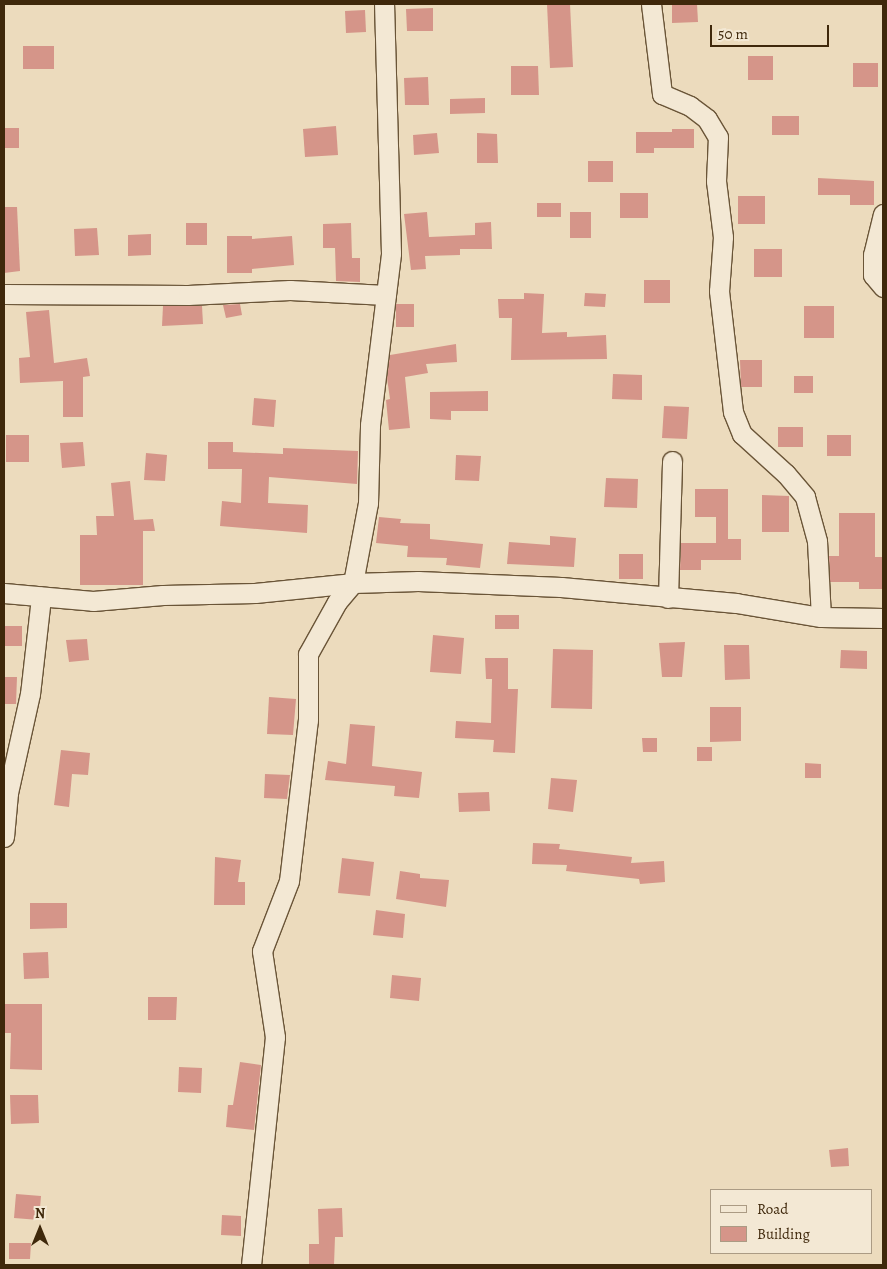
<!DOCTYPE html>
<style>
body{margin:0}
#map{position:relative;width:887px;height:1269px;overflow:hidden;background:#ecdbbd;font-family:Alegreya,serif}
div>[style]{position:absolute}
.building>*{inset:0;background:#d59589}
.roads{filter:drop-shadow(1px 0 #6a5538) drop-shadow(-1px 0 #6a5538) drop-shadow(0 1px #6a5538) drop-shadow(0 -1px #6a5538)}
.street>*{height:19px;margin:-9.5px;padding:0 9.5px;transform-origin:9.5px;border-radius:9.5px;background:#f3e8d4}
span{translate:-50% -50%;white-space:nowrap;text-align:center;line-height:1.15;-webkit-text-stroke:5px #f3e8d4;paint-order:stroke}
.frame{position:absolute;inset:0;border:5px solid #3f280b;pointer-events:none}
.legend{position:absolute;left:710px;top:1189px;width:162px;height:65px;box-sizing:border-box;background:#f3e8d4;border:1px solid #ab9b84;margin:0;padding:6px 9px;list-style:none;font-size:15px;color:#3f280b}
.legend li{display:flex;align-items:center;gap:10px;height:25px}
.legend b{width:25px;border:1px solid #ab9b84}
.north{position:absolute;left:15px;top:1204px;width:50px;height:50px;-webkit-text-stroke:4px #f3e8d4;paint-order:stroke;rotate:0deg;font-size:14px;font-weight:700;line-height:20px;text-align:center;color:#3f280b}
.north::after{content:'';display:block;margin:auto;width:18px;height:22px;background:#3f280b;clip-path:polygon(50% 0,100% 100%,50% 72%,0 100%)}
.scale{position:absolute;left:710px;top:25px;width:119px;height:22px;box-sizing:border-box;border:2px solid #3f280b;border-top:0;padding-left:6px;font-size:15px;line-height:18px;white-space:nowrap;color:#3f280b;-webkit-text-stroke:4px #f3e8d4;paint-order:stroke}
</style>
<div id="map">
<div class="building">
<i style="clip-path:polygon(547px 4px,570px 4px,573px 67px,550px 68px)"></i>
<i style="clip-path:polygon(672px 4px,697px 4px,698px 22px,672px 23px)"></i>
<i style="clip-path:polygon(433px 8px,433px 31px,407px 31px,406px 9px)"></i>
<i style="clip-path:polygon(365px 10px,366px 32px,346px 33px,345px 11px)"></i>
<i style="clip-path:polygon(23px 46px,54px 46px,54px 69px,23px 69px)"></i>
<i style="clip-path:polygon(748px 56px,773px 56px,773px 80px,748px 80px)"></i>
<i style="clip-path:polygon(853px 63px,878px 63px,878px 87px,853px 87px)"></i>
<i style="clip-path:polygon(511px 66px,538px 66px,539px 95px,511px 95px)"></i>
<i style="clip-path:polygon(428px 77px,429px 105px,405px 105px,404px 78px)"></i>
<i style="clip-path:polygon(485px 98px,485px 113px,450px 114px,450px 99px)"></i>
<i style="clip-path:polygon(772px 116px,799px 116px,799px 135px,772px 135px)"></i>
<i style="clip-path:polygon(336px 126px,338px 155px,305px 157px,303px 129px)"></i>
<i style="clip-path:polygon(4px 128px,19px 128px,19px 148px,4px 148px)"></i>
<i style="clip-path:polygon(672px 129px,694px 129px,694px 148px,654px 148px,654px 153px,636px 153px,636px 132px,672px 132px)"></i>
<i style="clip-path:polygon(437px 133px,439px 153px,414px 155px,413px 135px)"></i>
<i style="clip-path:polygon(477px 133px,497px 134px,498px 163px,477px 163px)"></i>
<i style="clip-path:polygon(588px 161px,613px 161px,613px 182px,588px 182px)"></i>
<i style="clip-path:polygon(818px 178px,874px 181px,874px 205px,850px 205px,850px 195px,818px 195px)"></i>
<i style="clip-path:polygon(620px 193px,648px 193px,648px 218px,620px 218px)"></i>
<i style="clip-path:polygon(738px 196px,765px 196px,765px 224px,738px 224px)"></i>
<i style="clip-path:polygon(537px 203px,561px 203px,561px 217px,537px 217px)"></i>
<i style="clip-path:polygon(4px 207px,17px 207px,20px 271px,4px 273px)"></i>
<i style="clip-path:polygon(427px 212px,429px 237px,475px 235px,475px 223px,491px 222px,492px 249px,460px 249px,460px 255px,425px 256px,426px 269px,411px 270px,404px 214px)"></i>
<i style="clip-path:polygon(570px 212px,591px 212px,591px 238px,570px 238px)"></i>
<i style="clip-path:polygon(186px 223px,207px 223px,207px 245px,186px 245px)"></i>
<i style="clip-path:polygon(351px 223px,352px 258px,360px 258px,360px 282px,336px 281px,335px 248px,323px 248px,323px 224px)"></i>
<i style="clip-path:polygon(97px 228px,99px 255px,75px 256px,74px 229px)"></i>
<i style="clip-path:polygon(151px 234px,151px 255px,128px 256px,128px 235px)"></i>
<i style="clip-path:polygon(227px 236px,252px 236px,252px 239px,292px 236px,294px 265px,252px 269px,252px 273px,227px 273px)"></i>
<i style="clip-path:polygon(754px 249px,782px 249px,782px 277px,754px 277px)"></i>
<i style="clip-path:polygon(644px 280px,670px 280px,670px 303px,644px 303px)"></i>
<i style="clip-path:polygon(524px 293px,544px 294px,542px 333px,567px 332px,567px 337px,606px 335px,607px 359px,511px 360px,512px 318px,499px 318px,498px 299px,524px 299px)"></i>
<i style="clip-path:polygon(585px 293px,606px 294px,605px 307px,584px 306px)"></i>
<i style="clip-path:polygon(240px 304px,242px 315px,226px 318px,223px 305px)"></i>
<i style="clip-path:polygon(396px 304px,414px 304px,414px 327px,396px 327px)"></i>
<i style="clip-path:polygon(163px 306px,202px 306px,203px 324px,162px 326px)"></i>
<i style="clip-path:polygon(804px 306px,834px 306px,834px 338px,804px 338px)"></i>
<i style="clip-path:polygon(49px 310px,54px 363px,87px 358px,90px 376px,83px 377px,83px 417px,63px 417px,63px 381px,20px 383px,19px 358px,30px 357px,26px 312px)"></i>
<i style="clip-path:polygon(456px 344px,457px 362px,426px 364px,428px 373px,405px 377px,410px 428px,389px 430px,386px 400px,390px 399px,387px 378px,390px 355px)"></i>
<i style="clip-path:polygon(740px 360px,762px 360px,762px 387px,741px 387px)"></i>
<i style="clip-path:polygon(613px 374px,642px 375px,642px 400px,612px 399px)"></i>
<i style="clip-path:polygon(794px 376px,813px 376px,813px 393px,794px 393px)"></i>
<i style="clip-path:polygon(488px 391px,488px 411px,451px 411px,451px 420px,430px 419px,430px 392px)"></i>
<i style="clip-path:polygon(254px 398px,276px 400px,274px 427px,252px 425px)"></i>
<i style="clip-path:polygon(664px 406px,689px 407px,687px 439px,662px 438px)"></i>
<i style="clip-path:polygon(778px 427px,803px 427px,803px 447px,778px 447px)"></i>
<i style="clip-path:polygon(6px 435px,29px 435px,29px 462px,6px 462px)"></i>
<i style="clip-path:polygon(827px 435px,851px 435px,851px 456px,827px 456px)"></i>
<i style="clip-path:polygon(83px 442px,85px 466px,62px 468px,60px 443px)"></i>
<i style="clip-path:polygon(208px 442px,233px 442px,233px 452px,283px 454px,283px 448px,358px 451px,357px 484px,269px 477px,268px 503px,308px 505px,307px 533px,220px 526px,222px 501px,241px 503px,242px 469px,208px 469px)"></i>
<i style="clip-path:polygon(146px 453px,167px 455px,165px 481px,144px 480px)"></i>
<i style="clip-path:polygon(456px 455px,481px 456px,479px 481px,455px 480px)"></i>
<i style="clip-path:polygon(606px 478px,638px 479px,637px 508px,604px 507px)"></i>
<i style="clip-path:polygon(130px 481px,134px 520px,153px 519px,155px 531px,143px 531px,143px 585px,80px 585px,80px 535px,97px 535px,96px 516px,114px 516px,111px 483px)"></i>
<i style="clip-path:polygon(695px 489px,728px 489px,728px 539px,741px 539px,741px 560px,701px 560px,701px 570px,680px 570px,681px 543px,716px 543px,716px 517px,695px 517px)"></i>
<i style="clip-path:polygon(762px 495px,789px 496px,789px 532px,762px 532px)"></i>
<i style="clip-path:polygon(839px 513px,875px 513px,875px 557px,883px 557px,883px 589px,859px 589px,859px 582px,830px 582px,829px 556px,839px 556px)"></i>
<i style="clip-path:polygon(379px 517px,401px 519px,400px 523px,430px 524px,430px 539px,483px 544px,480px 568px,446px 565px,447px 558px,407px 557px,408px 546px,376px 543px)"></i>
<i style="clip-path:polygon(550px 536px,576px 538px,574px 567px,507px 564px,509px 542px,550px 545px)"></i>
<i style="clip-path:polygon(619px 554px,643px 554px,643px 579px,619px 579px)"></i>
<i style="clip-path:polygon(495px 615px,519px 615px,519px 629px,495px 629px)"></i>
<i style="clip-path:polygon(5px 626px,22px 626px,22px 646px,5px 646px)"></i>
<i style="clip-path:polygon(433px 635px,464px 638px,461px 674px,430px 672px)"></i>
<i style="clip-path:polygon(87px 639px,89px 660px,69px 662px,66px 640px)"></i>
<i style="clip-path:polygon(685px 642px,682px 677px,662px 677px,659px 643px)"></i>
<i style="clip-path:polygon(724px 645px,749px 645px,750px 679px,725px 680px)"></i>
<i style="clip-path:polygon(553px 649px,593px 650px,592px 709px,551px 708px)"></i>
<i style="clip-path:polygon(841px 650px,867px 651px,867px 669px,840px 668px)"></i>
<i style="clip-path:polygon(485px 658px,508px 658px,508px 689px,518px 689px,515px 753px,493px 752px,494px 740px,455px 738px,456px 721px,491px 723px,492px 679px,486px 679px)"></i>
<i style="clip-path:polygon(4px 677px,17px 677px,16px 704px,4px 704px)"></i>
<i style="clip-path:polygon(269px 697px,296px 699px,293px 735px,267px 734px)"></i>
<i style="clip-path:polygon(710px 707px,741px 707px,741px 741px,710px 742px)"></i>
<i style="clip-path:polygon(350px 724px,375px 726px,372px 766px,422px 772px,419px 798px,394px 796px,395px 786px,325px 780px,328px 761px,346px 764px)"></i>
<i style="clip-path:polygon(642px 738px,657px 738px,657px 752px,643px 752px)"></i>
<i style="clip-path:polygon(697px 747px,712px 747px,712px 761px,697px 761px)"></i>
<i style="clip-path:polygon(61px 750px,90px 753px,88px 775px,72px 774px,69px 807px,54px 805px)"></i>
<i style="clip-path:polygon(805px 763px,821px 764px,821px 778px,805px 778px)"></i>
<i style="clip-path:polygon(265px 774px,290px 775px,287px 799px,264px 798px)"></i>
<i style="clip-path:polygon(551px 778px,577px 780px,573px 812px,548px 809px)"></i>
<i style="clip-path:polygon(489px 792px,490px 811px,459px 812px,458px 793px)"></i>
<i style="clip-path:polygon(533px 843px,560px 844px,559px 849px,632px 857px,631px 863px,664px 861px,665px 882px,640px 884px,639px 879px,566px 871px,567px 865px,532px 864px)"></i>
<i style="clip-path:polygon(215px 857px,241px 860px,238px 882px,245px 882px,245px 905px,214px 905px)"></i>
<i style="clip-path:polygon(342px 858px,374px 862px,370px 896px,338px 893px)"></i>
<i style="clip-path:polygon(400px 871px,420px 874px,420px 878px,449px 880px,446px 907px,396px 899px)"></i>
<i style="clip-path:polygon(30px 903px,67px 903px,67px 928px,30px 929px)"></i>
<i style="clip-path:polygon(376px 910px,405px 914px,403px 938px,373px 935px)"></i>
<i style="clip-path:polygon(48px 952px,49px 978px,24px 979px,23px 953px)"></i>
<i style="clip-path:polygon(392px 975px,421px 978px,419px 1001px,390px 998px)"></i>
<i style="clip-path:polygon(148px 997px,177px 997px,176px 1020px,148px 1020px)"></i>
<i style="clip-path:polygon(4px 1004px,42px 1004px,42px 1070px,10px 1069px,11px 1033px,4px 1033px)"></i>
<i style="clip-path:polygon(240px 1062px,261px 1065px,254px 1130px,226px 1127px,228px 1105px,233px 1105px)"></i>
<i style="clip-path:polygon(179px 1067px,202px 1068px,201px 1093px,178px 1092px)"></i>
<i style="clip-path:polygon(10px 1095px,38px 1095px,39px 1123px,11px 1124px)"></i>
<i style="clip-path:polygon(848px 1148px,849px 1166px,831px 1167px,829px 1150px)"></i>
<i style="clip-path:polygon(16px 1194px,41px 1196px,39px 1220px,14px 1218px)"></i>
<i style="clip-path:polygon(342px 1208px,343px 1237px,335px 1237px,334px 1265px,309px 1265px,309px 1244px,319px 1244px,318px 1209px)"></i>
<i style="clip-path:polygon(222px 1215px,241px 1216px,241px 1236px,221px 1235px)"></i>
<i style="clip-path:polygon(9px 1243px,31px 1243px,30px 1259px,9px 1259px)"></i>
</div>
<div class="roads">
<div class="street">
<i style="left:651px;top:4px;width:91px;rotate:83deg"></i>
<i style="left:662px;top:94px;width:30px;rotate:23deg"></i>
<i style="left:690px;top:106px;width:21px;rotate:37deg"></i>
<i style="left:707px;top:119px;width:21px;rotate:59deg"></i>
<i style="left:718px;top:137px;width:44px;rotate:92.6deg"></i>
<i style="left:716px;top:181px;width:56px;rotate:82.9deg"></i>
<i style="left:723px;top:237px;width:54px;rotate:94.2deg"></i>
<i style="left:719px;top:291px;width:122px;rotate:83.4deg"></i>
<i style="left:733px;top:412px;width:24px;rotate:68deg"></i>
<i style="left:742px;top:434px;width:59px;rotate:42.3deg"></i>
<i style="left:786px;top:474px;width:30px;rotate:50deg"></i>
<i style="left:805px;top:497px;width:46px;rotate:74.7deg"></i>
<i style="left:817px;top:541px;width:76px;rotate:87deg"></i>
<i style="left:883px;top:214px;width:42px;rotate:103.7deg"></i>
<i style="left:873px;top:255px;width:20px;rotate:90deg"></i>
<i style="left:873px;top:275px;width:16px;rotate:50deg"></i>
<i style="left:4px;top:294px;width:184px;rotate:0.3deg"></i>
<i style="left:188px;top:295px;width:102px;rotate:-2.8deg"></i>
<i style="left:290px;top:290px;width:96px;rotate:3deg"></i>
<i style="left:4px;top:593px;width:89px;rotate:5.1deg"></i>
<i style="left:93px;top:601px;width:70px;rotate:-4.9deg"></i>
<i style="left:163px;top:595px;width:92px;rotate:-1.2deg"></i>
<i style="left:255px;top:593px;width:99px;rotate:-5.8deg"></i>
<i style="left:353px;top:583px;width:81px;rotate:-79.4deg"></i>
<i style="left:368px;top:503px;width:78px;rotate:-88.5deg"></i>
<i style="left:370px;top:425px;width:173px;rotate:-83deg"></i>
<i style="left:391px;top:253px;width:249px;rotate:-91.6deg"></i>
<i style="left:668px;top:598px;width:137px;rotate:-88.3deg"></i>
<i style="left:4px;top:837px;width:44px;rotate:-84.8deg"></i>
<i style="left:8px;top:793px;width:101px;rotate:-77.5deg"></i>
<i style="left:30px;top:694px;width:98px;rotate:-83.5deg"></i>
<i style="left:251px;top:1265px;width:229px;rotate:-84deg"></i>
<i style="left:275px;top:1037px;width:87px;rotate:-98.6deg"></i>
<i style="left:262px;top:951px;width:75px;rotate:-68.9deg"></i>
<i style="left:289px;top:881px;width:162px;rotate:-83.3deg"></i>
<i style="left:308px;top:720px;width:66px;rotate:-90deg"></i>
<i style="left:308px;top:654px;width:60px;rotate:-60.9deg"></i>
<i style="left:337px;top:602px;width:25px;rotate:-50deg"></i>
<i style="left:353px;top:583px;width:65px;rotate:-1.8deg"></i>
<i style="left:418px;top:581px;width:143px;rotate:2.4deg"></i>
<i style="left:561px;top:587px;width:176px;rotate:5.2deg"></i>
<i style="left:736px;top:603px;width:86px;rotate:9.4deg"></i>
<i style="left:821px;top:617px;width:62px;rotate:0.9deg"></i>
</div>
</div>
<div class="frame"></div>
<ul class="legend">
<li><b style="height:6px;background:#f3e8d4"></b>Road</li>
<li><b style="height:14px;background:#d59589"></b>Building</li>
</ul>
<div class="north">N</div>
<div class="scale">50 m</div>
</div>
